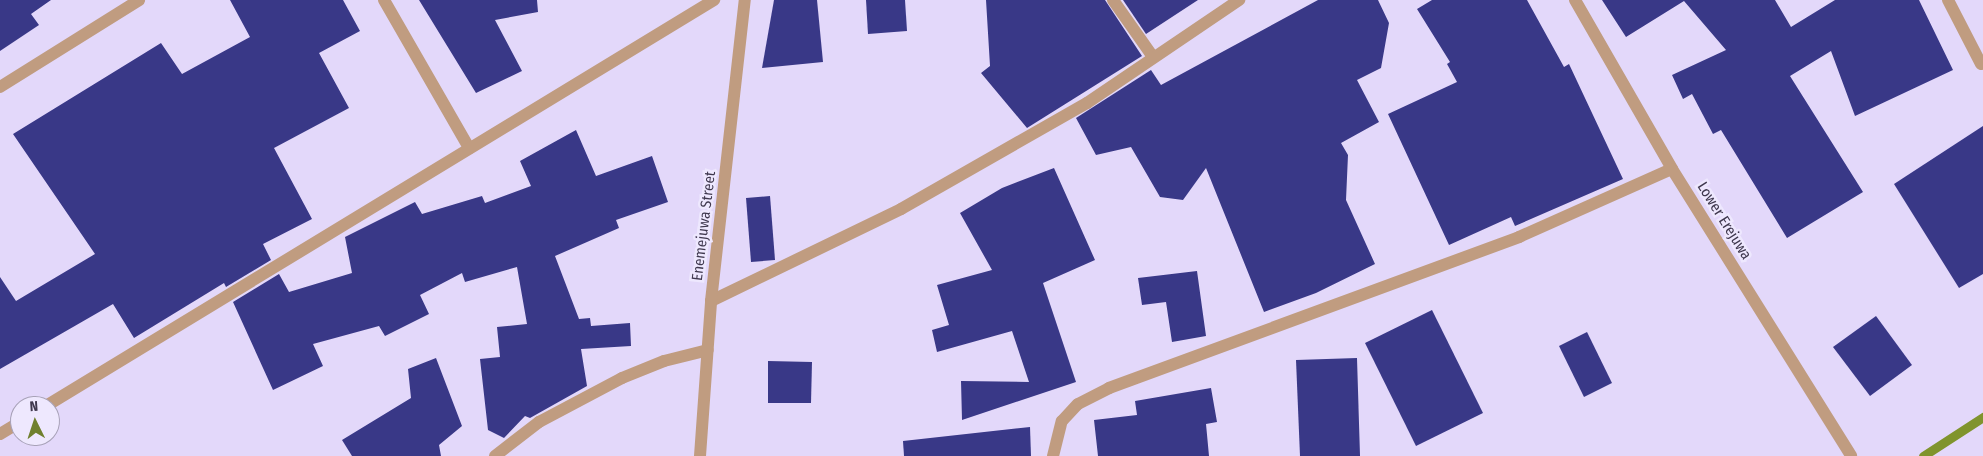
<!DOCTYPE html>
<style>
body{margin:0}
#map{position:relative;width:1983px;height:456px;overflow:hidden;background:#e3d8fa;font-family:"Fira Sans Condensed",sans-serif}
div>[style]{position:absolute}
.stream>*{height:9px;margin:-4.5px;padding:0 4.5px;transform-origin:4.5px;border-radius:4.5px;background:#80942d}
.building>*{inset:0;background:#393887}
.minor>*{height:12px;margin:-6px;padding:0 6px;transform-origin:6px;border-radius:6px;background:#c09c80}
span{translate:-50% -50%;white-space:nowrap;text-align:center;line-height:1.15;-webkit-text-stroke:5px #eee8fe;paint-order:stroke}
.street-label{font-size:15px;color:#3f384e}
.north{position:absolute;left:10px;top:396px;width:50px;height:50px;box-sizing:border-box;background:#eee8fe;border:1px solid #a8a2b8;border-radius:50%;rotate:356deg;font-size:14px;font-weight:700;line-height:20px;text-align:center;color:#3f384e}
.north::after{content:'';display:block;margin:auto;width:18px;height:22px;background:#70802f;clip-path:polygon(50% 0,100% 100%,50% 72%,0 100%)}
</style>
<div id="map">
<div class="stream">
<i style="left:1923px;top:456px;width:72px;rotate:-33deg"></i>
</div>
<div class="building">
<i style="clip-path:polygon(0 0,51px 0,31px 14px,39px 25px,0 51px)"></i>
<i style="clip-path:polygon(230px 0,343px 0,360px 31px,319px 53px,349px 108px,274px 148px,312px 219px,263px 244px,271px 260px,226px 287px,224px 283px,134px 338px,113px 304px,0 369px,0 277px,16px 301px,95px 254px,13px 134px,161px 43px,182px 74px,250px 37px)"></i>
<i style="clip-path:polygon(419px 0,537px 0,538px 12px,495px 20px,522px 71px,476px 93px)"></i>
<i style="clip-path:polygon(774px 0,817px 0,823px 62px,762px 68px)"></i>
<i style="clip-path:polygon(866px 0,905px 0,907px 31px,868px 34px)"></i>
<i style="clip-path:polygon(986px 0,1105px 0,1142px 56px,1027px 128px,981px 73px,990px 66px)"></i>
<i style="clip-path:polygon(1123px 0,1198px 0,1146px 34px)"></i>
<i style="clip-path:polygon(1318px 0,1378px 0,1389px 23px,1381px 68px,1357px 80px,1379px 122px,1341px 143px,1348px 155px,1346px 200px,1375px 264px,1316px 293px,1264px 312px,1206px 168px,1183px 200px,1160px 197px,1131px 147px,1096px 155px,1076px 118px,1151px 70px,1161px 85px)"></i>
<i style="clip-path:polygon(1432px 0,1527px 0,1564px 67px,1569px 64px,1623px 179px,1515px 226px,1511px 217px,1449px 245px,1388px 114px,1457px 82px,1447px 64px,1450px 62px,1417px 9px)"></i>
<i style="clip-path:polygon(1602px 0,1775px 0,1791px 27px,1835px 0,1919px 0,1953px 70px,1855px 116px,1831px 51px,1790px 76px,1863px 192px,1787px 238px,1721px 130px,1713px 134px,1692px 94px,1683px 99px,1672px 75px,1726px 50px,1684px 1px,1626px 37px)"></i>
<i style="clip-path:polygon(1983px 126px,1983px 274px,1959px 288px,1894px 184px)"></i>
<i style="clip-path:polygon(576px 130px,596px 176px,652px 156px,668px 202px,616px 220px,619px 228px,555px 256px,579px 319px,590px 318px,591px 326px,630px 323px,631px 346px,581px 349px,587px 386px,530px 418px,525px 416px,504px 438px,488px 430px,480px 359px,500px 357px,497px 327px,527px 324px,517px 267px,465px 282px,462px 273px,420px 295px,429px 314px,385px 336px,379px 326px,313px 344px,323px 366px,273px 390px,233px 302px,279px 274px,289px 292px,352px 273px,345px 237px,415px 202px,422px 214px,482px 196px,485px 203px,531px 186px,520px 161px)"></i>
<i style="clip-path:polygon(1054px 168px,1095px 260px,1043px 283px,1076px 382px,962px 420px,961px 381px,1029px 382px,1012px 331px,937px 352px,932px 330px,949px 325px,937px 285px,992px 270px,960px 213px,1002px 188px)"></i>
<i style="clip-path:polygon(770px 196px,775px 260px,751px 262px,746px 198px)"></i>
<i style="clip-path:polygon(1197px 271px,1206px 336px,1172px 342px,1166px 302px,1142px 305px,1138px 278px)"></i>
<i style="clip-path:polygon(1432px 310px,1483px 413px,1416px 446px,1365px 343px)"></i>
<i style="clip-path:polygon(1876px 316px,1912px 365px,1870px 396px,1833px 347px)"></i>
<i style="clip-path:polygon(1587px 332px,1612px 383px,1584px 397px,1559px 346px)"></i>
<i style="clip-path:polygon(436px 358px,462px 426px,439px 445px,441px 456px,352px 456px,342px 440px,411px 398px,408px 369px)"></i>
<i style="clip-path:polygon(1357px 358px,1360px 456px,1300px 456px,1296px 360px)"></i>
<i style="clip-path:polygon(768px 361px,812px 362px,811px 403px,768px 403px)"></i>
<i style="clip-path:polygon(1211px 388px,1217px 422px,1206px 424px,1209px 456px,1098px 456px,1094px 420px,1137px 415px,1135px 401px)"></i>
<i style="clip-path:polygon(1030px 427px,1031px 456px,904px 456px,903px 441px)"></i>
</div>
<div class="minor">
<i style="left:384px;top:0;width:171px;rotate:60.1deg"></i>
<i style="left:1113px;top:0;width:70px;rotate:54.9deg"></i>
<i style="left:1575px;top:0;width:195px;rotate:60.1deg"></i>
<i style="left:1672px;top:169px;width:338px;rotate:58deg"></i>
<i style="left:1948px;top:0;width:72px;rotate:62.7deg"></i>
<i style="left:0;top:87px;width:164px;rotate:-32deg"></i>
<i style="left:711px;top:301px;width:211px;rotate:-25.8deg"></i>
<i style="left:901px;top:209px;width:214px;rotate:-29.7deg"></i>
<i style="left:1087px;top:103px;width:184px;rotate:-34.1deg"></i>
<i style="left:46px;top:406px;width:782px;rotate:-31.29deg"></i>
<i style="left:0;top:434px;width:23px;rotate:-31deg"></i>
<i style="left:495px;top:456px;width:56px;rotate:-37.7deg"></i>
<i style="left:539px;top:422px;width:94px;rotate:-27.9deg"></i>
<i style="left:622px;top:378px;width:45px;rotate:-22deg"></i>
<i style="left:664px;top:361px;width:45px;rotate:-14deg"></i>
<i style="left:700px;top:456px;width:155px;rotate:-85.9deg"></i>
<i style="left:711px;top:301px;width:303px;rotate:-83.6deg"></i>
<i style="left:1053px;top:456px;width:36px;rotate:-76deg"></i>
<i style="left:1062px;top:421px;width:23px;rotate:-47deg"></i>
<i style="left:1078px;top:404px;width:35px;rotate:-27deg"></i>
<i style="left:1109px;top:388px;width:437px;rotate:-20.2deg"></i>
<i style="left:1519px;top:237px;width:167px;rotate:-24deg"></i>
</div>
<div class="street-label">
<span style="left:1724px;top:221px;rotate:58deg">Lower Erejuwa</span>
<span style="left:704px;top:226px;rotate:-83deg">Enemejuwa Street</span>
</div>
<div class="north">N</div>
</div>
